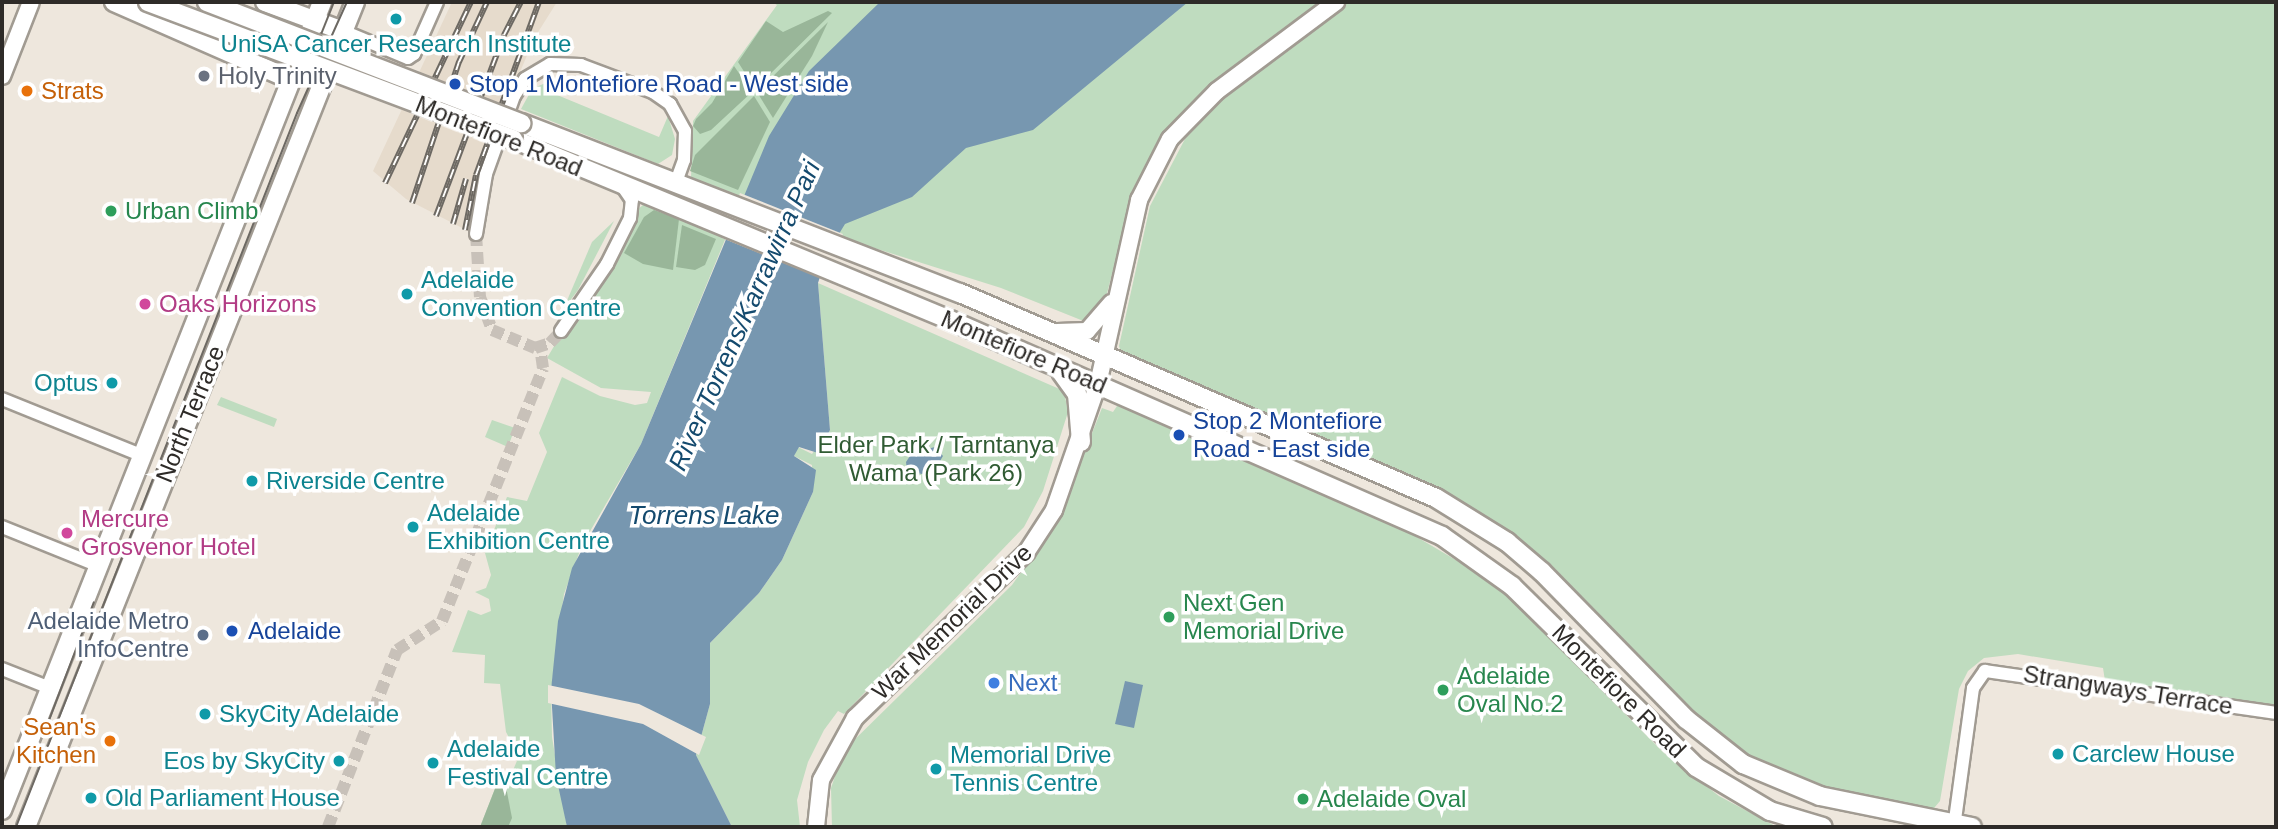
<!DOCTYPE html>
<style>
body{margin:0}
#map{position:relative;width:2278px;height:829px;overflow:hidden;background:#eee7dd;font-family:Helvetica,sans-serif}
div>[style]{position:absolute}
.built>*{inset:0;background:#e6dbcc}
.green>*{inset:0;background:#bfdcbf}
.forest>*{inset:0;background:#99b699}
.water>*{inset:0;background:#7797b0}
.pier>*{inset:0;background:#eee7dd}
.minor-tunnel>*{height:12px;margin-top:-6px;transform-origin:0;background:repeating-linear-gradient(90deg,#c8c1b9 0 12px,transparent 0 18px)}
.roads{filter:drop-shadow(2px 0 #a19b92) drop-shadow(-2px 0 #a19b92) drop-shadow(0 2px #a19b92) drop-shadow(0 -2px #a19b92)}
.minor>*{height:12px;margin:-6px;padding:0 6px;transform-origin:6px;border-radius:6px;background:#fff}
.tertiary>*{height:16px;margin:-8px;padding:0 8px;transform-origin:8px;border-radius:8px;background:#fff}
.secondary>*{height:18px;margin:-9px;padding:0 9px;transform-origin:9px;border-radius:9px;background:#fff}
.tram>*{height:2px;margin:-1px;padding:0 1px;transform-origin:1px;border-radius:1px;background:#6d6963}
.rail>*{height:6px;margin-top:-3px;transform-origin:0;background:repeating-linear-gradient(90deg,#fff 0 10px,#6d6963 0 20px);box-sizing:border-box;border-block:2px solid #6d6963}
.bridges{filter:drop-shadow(2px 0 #a19b92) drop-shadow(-2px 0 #a19b92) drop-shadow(0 2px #a19b92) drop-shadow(0 -2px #a19b92)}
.secondary-bridge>*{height:18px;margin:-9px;padding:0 9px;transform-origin:9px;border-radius:9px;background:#fff}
.dots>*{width:19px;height:19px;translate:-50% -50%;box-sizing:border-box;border:4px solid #fff;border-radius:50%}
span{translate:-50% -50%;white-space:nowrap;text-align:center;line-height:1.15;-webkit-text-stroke:7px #fff;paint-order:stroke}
.culture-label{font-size:24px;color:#0d838f}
.left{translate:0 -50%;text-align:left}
.right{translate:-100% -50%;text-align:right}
.worship-label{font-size:24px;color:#5b616d}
.transit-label{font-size:24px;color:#164399}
.food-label{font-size:24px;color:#c56008}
.street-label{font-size:24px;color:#2e2b28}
.leisure-label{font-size:24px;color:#27864d}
.hotel-label{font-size:24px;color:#b23c85}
.park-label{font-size:24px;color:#305b33}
.service-label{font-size:24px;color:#4e5e75}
.shop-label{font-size:24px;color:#366cbe}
.water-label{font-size:26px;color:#144a6e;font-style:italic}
.frame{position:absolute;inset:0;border:4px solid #2e2b28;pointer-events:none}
</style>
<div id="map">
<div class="built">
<i style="clip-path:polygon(452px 2px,557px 2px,535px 37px,507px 102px,475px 195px,470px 232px,406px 199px,373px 171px)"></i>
</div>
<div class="green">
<i style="clip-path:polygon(772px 2px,1325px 2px,1198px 100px,1164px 137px,1132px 198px,1105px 301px,1091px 324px,1001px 288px,814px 229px,691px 178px,693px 121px,777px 5px)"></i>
<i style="clip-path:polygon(1349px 2px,2276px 2px,2276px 705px,2105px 681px,2103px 668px,2018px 654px,1984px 658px,1968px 671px,1959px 689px,1940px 801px,1929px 814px,1854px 800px,1733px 753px,1540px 565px,1303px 432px,1121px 352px,1119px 346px,1150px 206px,1198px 114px)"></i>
<i style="clip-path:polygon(561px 76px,545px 90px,659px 137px,668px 116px,675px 139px,672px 155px,658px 164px,521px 109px,532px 89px)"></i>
<i style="clip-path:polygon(647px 202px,729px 230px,641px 444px,582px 545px,564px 594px,551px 690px,552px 737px,567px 827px,480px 827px,498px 781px,506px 787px,519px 756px,506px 732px,500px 684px,484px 683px,485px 655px,452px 652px,468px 610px,481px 615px,491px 611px,489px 599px,475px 592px,486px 588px,491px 575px,485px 553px,507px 497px,527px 501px,547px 452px,539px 433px,562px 377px,600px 396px,635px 405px,647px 403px,651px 392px,601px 388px,547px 358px,634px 212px)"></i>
<i style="clip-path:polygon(614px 221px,578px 290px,563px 310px,592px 242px)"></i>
<i style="clip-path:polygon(818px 283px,1064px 391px,1068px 412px,1043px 491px,1024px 527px,844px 714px,838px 711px,824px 730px,808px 762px,797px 800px,800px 827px,732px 827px,696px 755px,710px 704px,710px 643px,759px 593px,782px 560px,813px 492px,812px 465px,794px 456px,798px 447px,812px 454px,830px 430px)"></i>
<i style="clip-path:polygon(221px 397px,277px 419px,274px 427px,217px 405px)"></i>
<i style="clip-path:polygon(1119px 403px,1381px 516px,1495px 583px,1664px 753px,1719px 796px,1777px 827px,832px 827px,831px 788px,844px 750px,1012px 585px,1057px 522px,1102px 408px,1113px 412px)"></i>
<i style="clip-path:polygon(492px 420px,515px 428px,508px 447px,485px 437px)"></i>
</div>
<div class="forest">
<i style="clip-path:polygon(828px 11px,832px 13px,755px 89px,738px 62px,766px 21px,783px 32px)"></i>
<i style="clip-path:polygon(828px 22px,812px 56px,773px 118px,757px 92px)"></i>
<i style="clip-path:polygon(734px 66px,752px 92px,711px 130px,700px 134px,693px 126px,696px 119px,712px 103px)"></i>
<i style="clip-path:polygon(754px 96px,770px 122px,738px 190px,690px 171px,695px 155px)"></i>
<i style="clip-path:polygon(654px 210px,679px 219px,673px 270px,643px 264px,624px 253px,644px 217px)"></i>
<i style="clip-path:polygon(682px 225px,716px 239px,705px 265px,695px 270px,676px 267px)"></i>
<i style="clip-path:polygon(498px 781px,506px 787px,512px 818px,508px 827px,480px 827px)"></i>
</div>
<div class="water">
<i style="clip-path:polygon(880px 2px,1188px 2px,1033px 130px,966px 148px,912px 197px,845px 224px,828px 252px,818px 283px,830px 430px,818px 453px,799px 447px,794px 456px,816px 470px,813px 492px,782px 560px,759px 593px,710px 643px,710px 704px,696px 755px,732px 827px,567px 827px,556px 776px,551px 690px,558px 621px,572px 568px,641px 444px,769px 136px,809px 71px)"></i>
<i style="clip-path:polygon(935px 447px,943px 456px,937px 466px,922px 474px,907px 471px,906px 462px,912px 453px)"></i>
<i style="clip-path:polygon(1125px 681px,1143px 685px,1134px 728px,1115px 724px)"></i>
</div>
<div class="pier">
<i style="clip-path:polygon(740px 193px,843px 234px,823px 279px,722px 238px)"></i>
<i style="clip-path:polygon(548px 685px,639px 704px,706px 737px,699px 755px,643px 724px,548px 703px)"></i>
</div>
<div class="minor-tunnel">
<i style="left:476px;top:234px;width:63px;rotate:86.4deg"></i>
<i style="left:480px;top:297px;width:35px;rotate:70deg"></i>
<i style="left:492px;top:330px;width:47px;rotate:22.7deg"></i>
<i style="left:535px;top:348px;width:16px;rotate:-18deg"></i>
<i style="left:550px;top:343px;width:16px;rotate:-47deg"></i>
<i style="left:328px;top:827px;width:190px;rotate:-68.7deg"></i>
<i style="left:397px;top:650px;width:54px;rotate:-32.8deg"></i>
<i style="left:442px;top:621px;width:272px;rotate:-68.2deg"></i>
<i style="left:543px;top:368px;width:21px;rotate:-98deg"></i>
</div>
<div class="roads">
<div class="minor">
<i style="left:343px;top:31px;width:70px;rotate:22.6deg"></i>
<i style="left:408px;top:58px;width:7px;rotate:-34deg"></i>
<i style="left:414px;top:54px;width:57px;rotate:-66.1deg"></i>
<i style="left:476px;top:234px;width:61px;rotate:-80.5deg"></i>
<i style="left:486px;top:174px;width:83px;rotate:-70.3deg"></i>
<i style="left:514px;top:96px;width:20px;rotate:-57deg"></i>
<i style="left:525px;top:79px;width:29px;rotate:-31deg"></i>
<i style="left:550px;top:64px;width:31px;rotate:2deg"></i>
<i style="left:581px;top:65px;width:77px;rotate:20.6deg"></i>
<i style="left:653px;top:92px;width:21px;rotate:35deg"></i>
<i style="left:670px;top:104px;width:31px;rotate:61deg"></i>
<i style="left:685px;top:131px;width:29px;rotate:92deg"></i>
<i style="left:684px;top:160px;width:27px;rotate:110deg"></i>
<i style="left:561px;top:331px;width:81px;rotate:-55.5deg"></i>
<i style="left:607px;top:264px;width:51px;rotate:-63.4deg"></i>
<i style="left:630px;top:218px;width:18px;rotate:-84deg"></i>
<i style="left:632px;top:200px;width:16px;rotate:-125deg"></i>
<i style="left:2px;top:399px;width:152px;rotate:22deg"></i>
<i style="left:2px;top:527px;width:105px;rotate:21.9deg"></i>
<i style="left:2px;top:669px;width:52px;rotate:21.6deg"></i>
<i style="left:1954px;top:827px;width:140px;rotate:-82.2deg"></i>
<i style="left:1973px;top:688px;width:21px;rotate:-55deg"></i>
<i style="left:1985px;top:671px;width:294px;rotate:8.2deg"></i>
</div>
<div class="tertiary">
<i style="left:2px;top:76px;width:79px;rotate:-68.6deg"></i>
<i style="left:1057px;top:332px;width:30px;rotate:-2deg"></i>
<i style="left:1087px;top:331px;width:37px;rotate:-49deg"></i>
<i style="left:816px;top:827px;width:47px;rotate:-83.9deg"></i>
<i style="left:821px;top:780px;width:71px;rotate:-61.3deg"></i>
<i style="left:855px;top:718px;width:238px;rotate:-44deg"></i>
<i style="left:1026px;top:553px;width:51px;rotate:-56.9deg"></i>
<i style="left:1054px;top:510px;width:133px;rotate:-70.8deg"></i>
<i style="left:1098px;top:384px;width:189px;rotate:-77.4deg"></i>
<i style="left:1139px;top:200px;width:68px;rotate:-63.1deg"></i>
<i style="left:1170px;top:139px;width:67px;rotate:-45.6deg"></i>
<i style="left:1217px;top:91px;width:149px;rotate:-36.8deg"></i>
</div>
<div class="secondary">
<i style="left:114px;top:2px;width:191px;rotate:23.7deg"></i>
<i style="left:265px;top:2px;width:83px;rotate:20.4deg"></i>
<i style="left:521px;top:123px;width:471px;rotate:21.2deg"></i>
<i style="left:960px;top:293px;width:518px;rotate:23.3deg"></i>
<i style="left:1436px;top:498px;width:84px;rotate:31.8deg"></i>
<i style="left:1507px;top:542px;width:46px;rotate:40.6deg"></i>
<i style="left:1542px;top:572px;width:206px;rotate:45.6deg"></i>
<i style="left:1686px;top:719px;width:73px;rotate:38.3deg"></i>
<i style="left:1743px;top:764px;width:83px;rotate:22.6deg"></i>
<i style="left:1820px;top:796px;width:155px;rotate:11.5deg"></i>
<i style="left:513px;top:139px;width:473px;rotate:22.5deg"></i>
<i style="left:950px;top:320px;width:537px;rotate:23.7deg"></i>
<i style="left:1442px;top:536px;width:86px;rotate:35.5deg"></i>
<i style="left:1512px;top:586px;width:258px;rotate:44.5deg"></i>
<i style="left:1696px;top:767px;width:86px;rotate:30.7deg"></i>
<i style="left:1770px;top:811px;width:55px;rotate:16.8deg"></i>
<i style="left:1061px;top:372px;width:27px;rotate:54deg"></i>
<i style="left:1077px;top:394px;width:48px;rotate:85.2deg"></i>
<i style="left:2px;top:810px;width:869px;rotate:-68.39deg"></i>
<i style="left:26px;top:827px;width:888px;rotate:-68.26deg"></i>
</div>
</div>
<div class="tram">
<i style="left:310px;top:62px;width:65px;rotate:-68.2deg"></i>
<i style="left:43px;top:736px;width:143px;rotate:-69.2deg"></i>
<i style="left:16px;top:827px;width:767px;rotate:-68.52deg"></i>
<i style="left:297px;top:113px;width:122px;rotate:-65.8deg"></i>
</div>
<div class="rail">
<i style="left:385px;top:183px;width:200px;rotate:-64.6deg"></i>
<i style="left:412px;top:203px;width:149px;rotate:-71.6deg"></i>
<i style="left:459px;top:62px;width:66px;rotate:-65deg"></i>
<i style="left:436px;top:216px;width:193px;rotate:-69.4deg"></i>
<i style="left:504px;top:35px;width:37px;rotate:-63deg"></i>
<i style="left:453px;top:224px;width:47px;rotate:-73.9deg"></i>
<i style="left:465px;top:230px;width:56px;rotate:-78.7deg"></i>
<i style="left:476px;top:175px;width:184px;rotate:-70deg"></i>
</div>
<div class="bridges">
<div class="secondary-bridge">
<i style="left:148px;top:2px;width:390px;rotate:20.6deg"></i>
<i style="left:207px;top:2px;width:337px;rotate:21.1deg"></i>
</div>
</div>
<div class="dots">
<i style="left:396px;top:19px;background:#0f9aa8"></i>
<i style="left:204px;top:76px;background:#6b7280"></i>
<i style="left:455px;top:84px;background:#1a4fb4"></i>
<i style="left:27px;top:91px;background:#e8710a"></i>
<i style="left:111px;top:211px;background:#2e9e5b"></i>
<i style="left:407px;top:294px;background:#0f9aa8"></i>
<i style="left:145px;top:304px;background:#d1479c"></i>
<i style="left:112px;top:383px;background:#0f9aa8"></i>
<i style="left:1179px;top:435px;background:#1a4fb4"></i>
<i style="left:252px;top:481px;background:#0f9aa8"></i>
<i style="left:413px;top:527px;background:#0f9aa8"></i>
<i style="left:67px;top:533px;background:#d1479c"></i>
<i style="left:1169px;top:617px;background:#2e9e5b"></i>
<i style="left:232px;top:631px;background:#1a4fb4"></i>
<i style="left:203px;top:635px;background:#5c6f8a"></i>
<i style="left:994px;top:683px;background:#3f7fe0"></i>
<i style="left:1443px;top:690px;background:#2e9e5b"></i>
<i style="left:205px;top:714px;background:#0f9aa8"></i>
<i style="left:110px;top:741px;background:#e8710a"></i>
<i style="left:2058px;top:754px;background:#0f9aa8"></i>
<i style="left:339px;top:761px;background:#0f9aa8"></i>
<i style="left:433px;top:763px;background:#0f9aa8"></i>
<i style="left:936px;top:769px;background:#0f9aa8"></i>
<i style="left:91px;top:798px;background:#0f9aa8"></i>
<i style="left:1303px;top:799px;background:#2e9e5b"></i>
</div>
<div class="culture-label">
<span style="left:396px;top:44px">UniSA Cancer Research Institute</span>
<span class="left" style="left:421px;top:294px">Adelaide<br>Convention Centre</span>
<span class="right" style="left:98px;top:383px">Optus</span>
<span class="left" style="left:266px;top:481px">Riverside Centre</span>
<span class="left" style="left:427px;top:527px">Adelaide<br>Exhibition Centre</span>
<span class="left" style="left:219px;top:714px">SkyCity Adelaide</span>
<span class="left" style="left:447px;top:763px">Adelaide<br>Festival Centre</span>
<span class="left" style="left:2072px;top:754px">Carclew House</span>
<span class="left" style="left:950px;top:769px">Memorial Drive<br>Tennis Centre</span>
<span class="right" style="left:325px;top:761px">Eos by SkyCity</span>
<span class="left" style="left:105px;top:798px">Old Parliament House</span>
</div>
<div class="worship-label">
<span class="left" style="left:218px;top:76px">Holy Trinity</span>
</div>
<div class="transit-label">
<span class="left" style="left:469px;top:84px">Stop 1 Montefiore Road - West side</span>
<span class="left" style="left:1193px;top:435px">Stop 2 Montefiore<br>Road - East side</span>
<span class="left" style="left:248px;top:631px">Adelaide</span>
</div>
<div class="food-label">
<span class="left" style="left:41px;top:91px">Strats</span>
<span class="right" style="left:96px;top:741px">Sean's<br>Kitchen</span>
</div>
<div class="street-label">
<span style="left:499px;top:136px;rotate:22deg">Montefiore Road</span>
<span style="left:1024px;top:352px;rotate:23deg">Montefiore Road</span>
<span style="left:190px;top:414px;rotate:-68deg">North Terrace</span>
<span style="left:952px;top:622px;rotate:-44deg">War Memorial Drive</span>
<span style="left:2128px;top:690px;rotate:9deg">Strangways Terrace</span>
<span style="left:1619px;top:691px;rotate:45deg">Montefiore Road</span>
</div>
<div class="leisure-label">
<span class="left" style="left:125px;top:211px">Urban Climb</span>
<span class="left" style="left:1183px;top:617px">Next Gen<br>Memorial Drive</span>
<span class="left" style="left:1457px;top:690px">Adelaide<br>Oval No.2</span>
<span class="left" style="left:1317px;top:799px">Adelaide Oval</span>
</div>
<div class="hotel-label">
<span class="left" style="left:159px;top:304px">Oaks Horizons</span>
<span class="left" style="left:81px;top:533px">Mercure<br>Grosvenor Hotel</span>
</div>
<div class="park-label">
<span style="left:936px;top:459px">Elder Park / Tarntanya<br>Wama (Park 26)</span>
</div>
<div class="service-label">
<span class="right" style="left:189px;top:635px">Adelaide Metro<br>InfoCentre</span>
</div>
<div class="shop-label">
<span class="left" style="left:1008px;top:683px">Next</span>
</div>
<div class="water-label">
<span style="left:745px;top:316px;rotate:-66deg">River Torrens/Karrawirra Pari</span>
<span style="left:704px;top:516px">Torrens Lake</span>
</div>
<div class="frame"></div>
</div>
